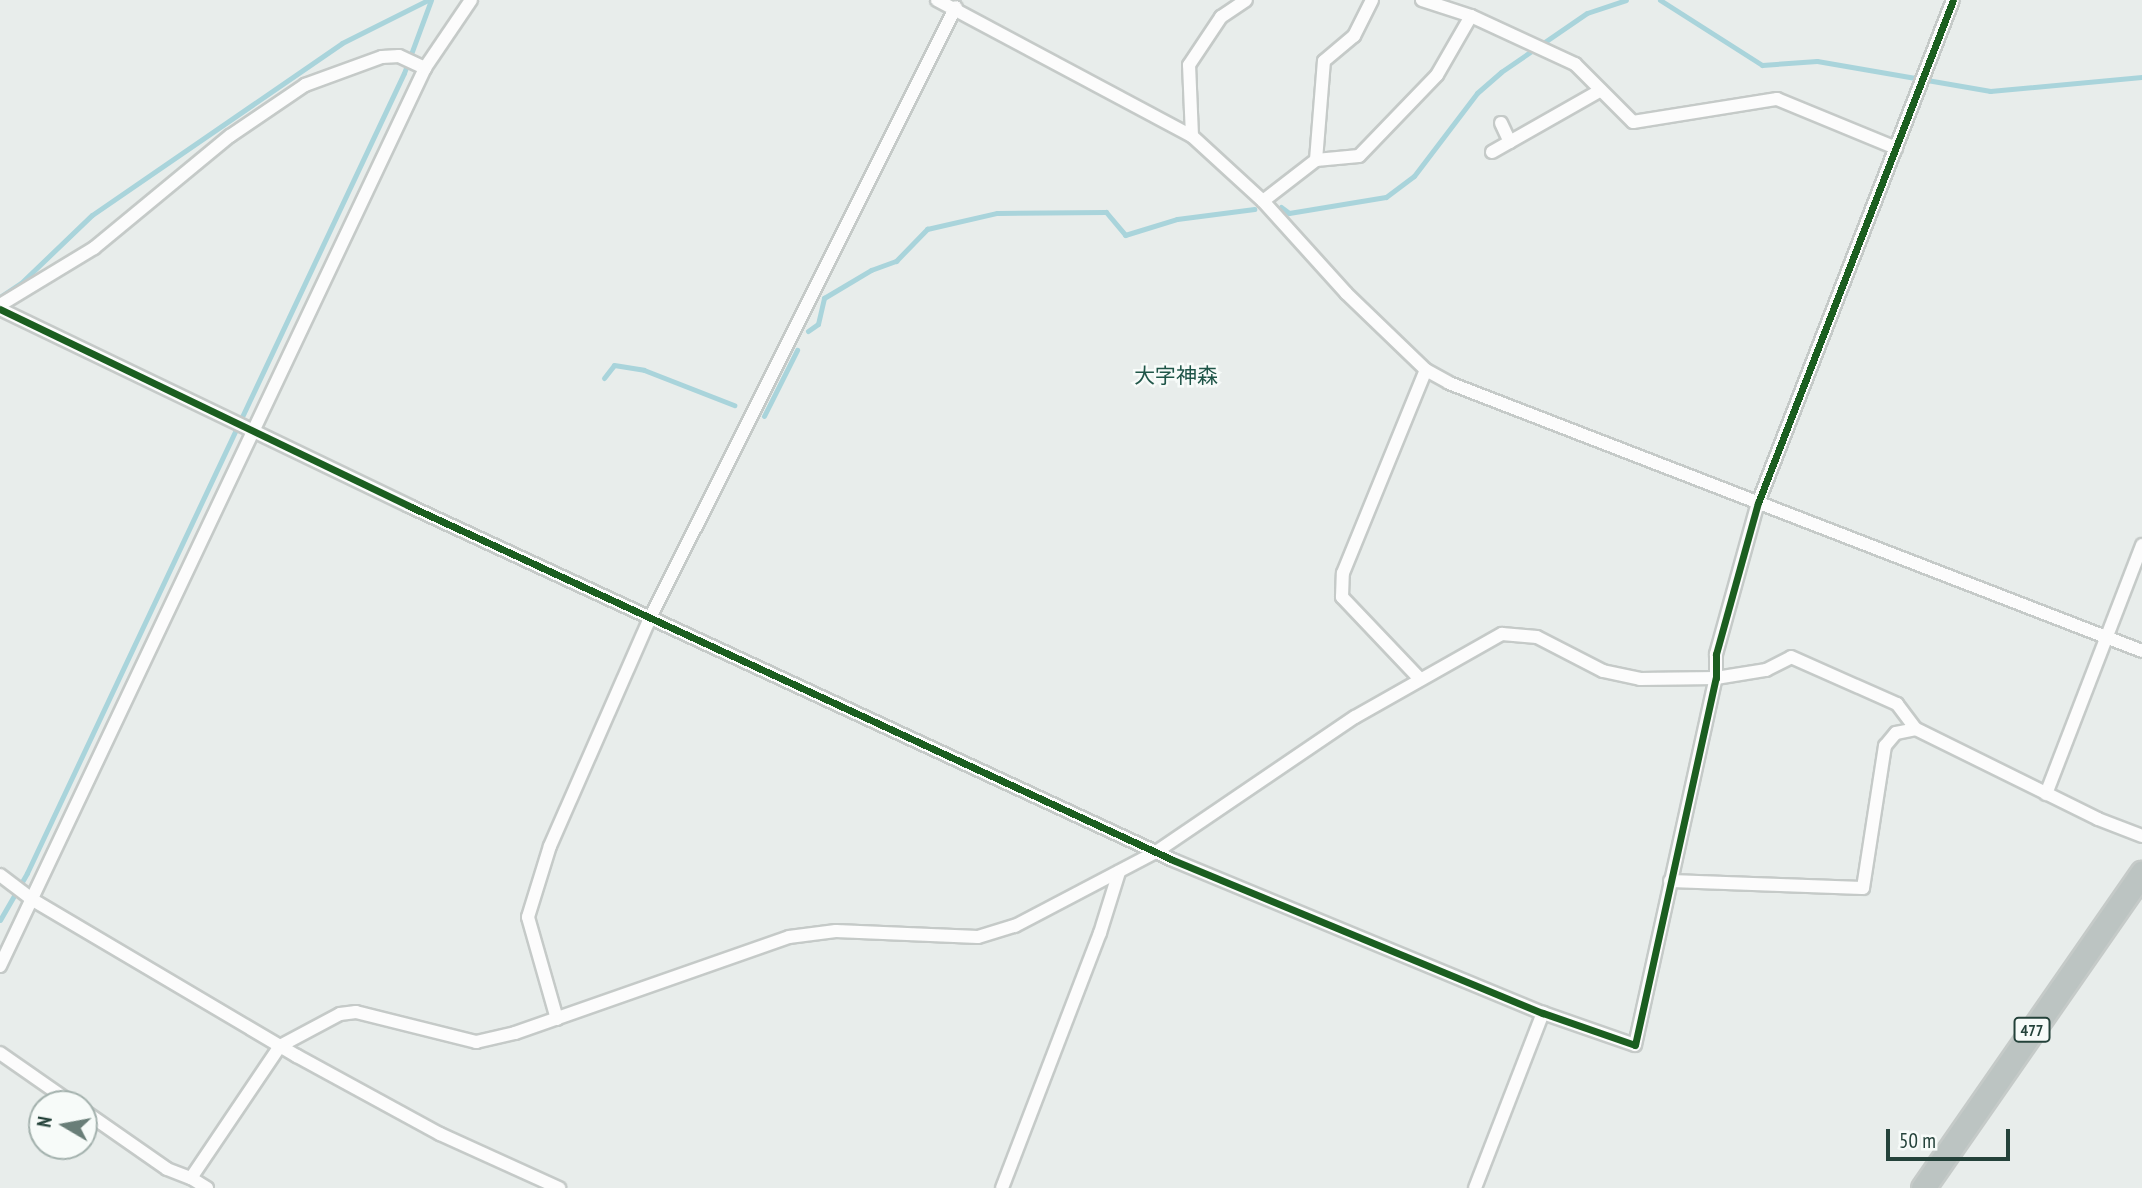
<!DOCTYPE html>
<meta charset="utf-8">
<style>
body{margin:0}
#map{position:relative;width:2142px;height:1188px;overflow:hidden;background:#e8edeb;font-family:"PT Sans Narrow","Noto Sans JP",sans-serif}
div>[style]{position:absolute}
.stream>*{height:5px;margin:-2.5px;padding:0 2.5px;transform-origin:2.5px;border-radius:2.5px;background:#a9d4db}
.roads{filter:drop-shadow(2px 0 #c5cac8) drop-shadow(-2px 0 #c5cac8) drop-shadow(0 2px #c5cac8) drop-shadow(0 -2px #c5cac8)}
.street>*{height:12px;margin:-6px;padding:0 6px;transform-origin:6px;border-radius:6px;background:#fcfcfc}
.highway>*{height:23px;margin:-11.5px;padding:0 11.5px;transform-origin:11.5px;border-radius:11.5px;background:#bcc4c2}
.cycleway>*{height:7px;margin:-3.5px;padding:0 3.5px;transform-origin:3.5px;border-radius:3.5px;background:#1b5e20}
span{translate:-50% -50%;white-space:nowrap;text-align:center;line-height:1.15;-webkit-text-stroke:5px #f7fbf9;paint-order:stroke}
.shield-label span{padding:2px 5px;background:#f7fbf9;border:2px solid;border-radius:5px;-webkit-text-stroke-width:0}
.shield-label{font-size:16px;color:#24423a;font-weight:700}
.quarter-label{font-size:21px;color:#1f5548}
.north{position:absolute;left:28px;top:1090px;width:70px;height:70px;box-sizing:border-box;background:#f7fbf9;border:2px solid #a3b1ad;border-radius:50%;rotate:280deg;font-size:19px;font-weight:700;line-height:28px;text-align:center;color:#24423a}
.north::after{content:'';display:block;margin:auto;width:24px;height:32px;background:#697e78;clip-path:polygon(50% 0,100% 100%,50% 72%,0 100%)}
.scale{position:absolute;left:1886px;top:1129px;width:124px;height:32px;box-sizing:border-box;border:4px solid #24423a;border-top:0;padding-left:9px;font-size:21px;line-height:24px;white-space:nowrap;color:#24423a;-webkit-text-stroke:5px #f7fbf9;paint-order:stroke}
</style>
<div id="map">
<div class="stream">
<i style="left:1660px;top:0;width:121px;rotate:32.5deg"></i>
<i style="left:1762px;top:65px;width:55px;rotate:-4.2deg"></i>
<i style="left:1817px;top:61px;width:176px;rotate:9.8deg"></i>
<i style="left:1990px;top:91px;width:153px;rotate:-5.3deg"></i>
<i style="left:1281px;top:207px;width:10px;rotate:37deg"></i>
<i style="left:1289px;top:213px;width:98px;rotate:-9.4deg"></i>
<i style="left:1386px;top:197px;width:35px;rotate:-37deg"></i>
<i style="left:1414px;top:176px;width:104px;rotate:-52.8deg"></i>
<i style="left:1477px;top:93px;width:32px;rotate:-41deg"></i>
<i style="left:1501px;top:72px;width:104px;rotate:-34.5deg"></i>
<i style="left:1587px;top:13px;width:41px;rotate:-18.4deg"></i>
<i style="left:0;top:297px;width:25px;rotate:-34deg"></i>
<i style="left:21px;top:283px;width:98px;rotate:-43.8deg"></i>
<i style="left:92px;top:215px;width:303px;rotate:-34.5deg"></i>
<i style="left:342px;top:43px;width:96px;rotate:-26.6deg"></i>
<i style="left:808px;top:331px;width:12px;rotate:-35deg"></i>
<i style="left:818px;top:324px;width:27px;rotate:-77deg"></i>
<i style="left:824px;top:298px;width:55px;rotate:-30.8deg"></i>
<i style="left:871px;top:270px;width:27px;rotate:-20deg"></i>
<i style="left:896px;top:261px;width:45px;rotate:-45.9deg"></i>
<i style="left:927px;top:229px;width:72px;rotate:-12.9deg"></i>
<i style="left:997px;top:213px;width:109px;rotate:-0.5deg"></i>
<i style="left:1106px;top:212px;width:30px;rotate:50deg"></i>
<i style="left:1125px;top:235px;width:54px;rotate:-17.1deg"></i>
<i style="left:1177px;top:219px;width:78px;rotate:-7.4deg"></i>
<i style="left:604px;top:378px;width:16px;rotate:-52deg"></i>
<i style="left:614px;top:365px;width:30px;rotate:9deg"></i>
<i style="left:644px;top:370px;width:97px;rotate:21.3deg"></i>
<i style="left:764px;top:416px;width:74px;rotate:-63.4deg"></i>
<i style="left:0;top:920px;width:54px;rotate:-60.1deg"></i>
<i style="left:27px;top:873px;width:884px;rotate:-64.77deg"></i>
<i style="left:404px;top:73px;width:78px;rotate:-69.7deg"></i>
</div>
<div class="roads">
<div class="street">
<i style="left:937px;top:0;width:289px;rotate:28.1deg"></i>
<i style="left:1192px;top:136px;width:96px;rotate:42.5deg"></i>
<i style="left:1263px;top:201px;width:124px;rotate:47.9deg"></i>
<i style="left:1346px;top:293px;width:111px;rotate:43.9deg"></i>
<i style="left:1426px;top:370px;width:26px;rotate:29deg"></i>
<i style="left:1449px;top:383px;width:743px;rotate:21.14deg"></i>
<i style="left:1422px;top:0;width:52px;rotate:18.1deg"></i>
<i style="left:1501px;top:123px;width:21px;rotate:65deg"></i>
<i style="left:1192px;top:136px;width:71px;rotate:-92.4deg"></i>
<i style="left:1189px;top:65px;width:58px;rotate:-56.3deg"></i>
<i style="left:1221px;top:17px;width:30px;rotate:-34deg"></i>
<i style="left:1492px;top:152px;width:125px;rotate:-29.6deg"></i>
<i style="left:1316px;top:160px;width:99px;rotate:-85.4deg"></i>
<i style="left:1324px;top:61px;width:39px;rotate:-40deg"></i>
<i style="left:1354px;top:36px;width:40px;rotate:-63.4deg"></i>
<i style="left:1263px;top:201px;width:67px;rotate:-37.7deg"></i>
<i style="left:1316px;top:160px;width:43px;rotate:-5.3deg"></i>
<i style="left:1359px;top:156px;width:112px;rotate:-46.1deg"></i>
<i style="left:1437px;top:75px;width:68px;rotate:-60deg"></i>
<i style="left:1471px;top:16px;width:115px;rotate:24.8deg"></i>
<i style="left:1575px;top:64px;width:82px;rotate:45deg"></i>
<i style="left:1633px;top:122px;width:146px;rotate:-9.1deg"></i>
<i style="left:1777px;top:99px;width:129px;rotate:22.4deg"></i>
<i style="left:0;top:305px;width:110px;rotate:-31.2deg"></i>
<i style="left:94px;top:248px;width:176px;rotate:-39.5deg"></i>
<i style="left:230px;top:136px;width:91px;rotate:-34.2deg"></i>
<i style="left:305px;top:85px;width:82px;rotate:-20deg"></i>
<i style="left:382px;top:57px;width:17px;rotate:-3deg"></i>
<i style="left:399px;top:56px;width:29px;rotate:25deg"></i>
<i style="left:0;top:309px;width:454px;rotate:25.7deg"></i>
<i style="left:409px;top:506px;width:842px;rotate:24.86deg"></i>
<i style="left:1173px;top:860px;width:400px;rotate:22.5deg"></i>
<i style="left:1543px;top:1013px;width:97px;rotate:19.2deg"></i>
<i style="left:1635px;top:1045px;width:376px;rotate:-77.6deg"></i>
<i style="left:1716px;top:678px;width:24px;rotate:-90deg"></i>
<i style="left:1716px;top:654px;width:157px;rotate:-74.5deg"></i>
<i style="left:1758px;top:503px;width:539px;rotate:-68.81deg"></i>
<i style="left:1419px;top:678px;width:112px;rotate:-133.5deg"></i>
<i style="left:1342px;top:597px;width:24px;rotate:-88deg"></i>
<i style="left:1343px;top:573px;width:219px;rotate:-67.8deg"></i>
<i style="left:2046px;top:794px;width:267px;rotate:-68.9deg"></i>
<i style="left:0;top:875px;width:41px;rotate:37.1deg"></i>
<i style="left:33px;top:900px;width:307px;rotate:30.6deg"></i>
<i style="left:297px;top:1056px;width:163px;rotate:28.6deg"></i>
<i style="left:440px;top:1134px;width:131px;rotate:24.4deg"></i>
<i style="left:1670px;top:881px;width:193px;rotate:2.1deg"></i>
<i style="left:1863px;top:888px;width:144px;rotate:-81.2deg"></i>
<i style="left:1885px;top:746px;width:17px;rotate:-50deg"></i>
<i style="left:1896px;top:733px;width:20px;rotate:-11deg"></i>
<i style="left:0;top:966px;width:993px;rotate:-64.67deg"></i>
<i style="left:425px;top:68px;width:82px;rotate:-55.9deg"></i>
<i style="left:557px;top:1019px;width:106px;rotate:-105.9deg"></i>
<i style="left:528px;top:917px;width:74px;rotate:-72.8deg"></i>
<i style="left:550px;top:846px;width:249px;rotate:-66.3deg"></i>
<i style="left:650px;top:618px;width:683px;rotate:-63.4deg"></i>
<i style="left:0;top:1053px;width:89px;rotate:34.9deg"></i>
<i style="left:84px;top:1111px;width:101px;rotate:34.9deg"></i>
<i style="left:167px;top:1169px;width:26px;rotate:21deg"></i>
<i style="left:191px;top:1178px;width:159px;rotate:-56deg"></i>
<i style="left:280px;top:1046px;width:68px;rotate:-28.1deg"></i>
<i style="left:340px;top:1014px;width:16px;rotate:-7deg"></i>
<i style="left:356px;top:1012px;width:124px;rotate:14deg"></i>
<i style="left:476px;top:1042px;width:40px;rotate:-13deg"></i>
<i style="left:515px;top:1033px;width:290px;rotate:-19.3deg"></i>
<i style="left:789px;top:937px;width:47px;rotate:-7.3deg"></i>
<i style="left:836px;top:931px;width:142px;rotate:2.4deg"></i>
<i style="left:978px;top:937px;width:39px;rotate:-17deg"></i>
<i style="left:1015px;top:926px;width:159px;rotate:-27.7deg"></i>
<i style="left:1156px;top:852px;width:240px;rotate:-34.2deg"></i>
<i style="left:1355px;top:717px;width:169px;rotate:-29.5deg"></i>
<i style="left:1502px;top:634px;width:35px;rotate:5deg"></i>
<i style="left:1537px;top:637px;width:74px;rotate:27.3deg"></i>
<i style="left:1603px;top:671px;width:38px;rotate:12deg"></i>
<i style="left:1640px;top:679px;width:76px;rotate:-0.8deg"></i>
<i style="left:1716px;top:678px;width:51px;rotate:-9.1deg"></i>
<i style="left:1766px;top:670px;width:28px;rotate:-27deg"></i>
<i style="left:1791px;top:657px;width:116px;rotate:23.9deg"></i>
<i style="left:1897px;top:704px;width:31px;rotate:53deg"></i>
<i style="left:1916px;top:729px;width:203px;rotate:26.3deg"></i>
<i style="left:2098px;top:819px;width:47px;rotate:21.1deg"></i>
<i style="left:191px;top:1178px;width:19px;rotate:32deg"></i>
<i style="left:1002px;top:1188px;width:273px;rotate:-69deg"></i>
<i style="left:1100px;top:933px;width:64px;rotate:-72.7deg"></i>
<i style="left:1475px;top:1188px;width:188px;rotate:-68.8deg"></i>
</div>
<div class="highway">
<i style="left:1923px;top:1188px;width:384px;rotate:-55.2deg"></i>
</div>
</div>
<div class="cycleway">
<i style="left:0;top:309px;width:454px;rotate:25.7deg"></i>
<i style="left:409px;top:506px;width:842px;rotate:24.86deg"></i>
<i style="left:1173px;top:860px;width:400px;rotate:22.5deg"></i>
<i style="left:1543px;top:1013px;width:97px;rotate:19.2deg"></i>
<i style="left:1635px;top:1045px;width:376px;rotate:-77.6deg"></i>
<i style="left:1716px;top:678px;width:24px;rotate:-90deg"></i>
<i style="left:1716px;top:654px;width:157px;rotate:-74.5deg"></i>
<i style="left:1758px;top:503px;width:539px;rotate:-68.81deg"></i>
</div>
<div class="shield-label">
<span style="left:2032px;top:1030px">477</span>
</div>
<div class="quarter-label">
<span style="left:1176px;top:376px">大字神森</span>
</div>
<div class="north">N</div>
<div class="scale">50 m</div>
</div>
